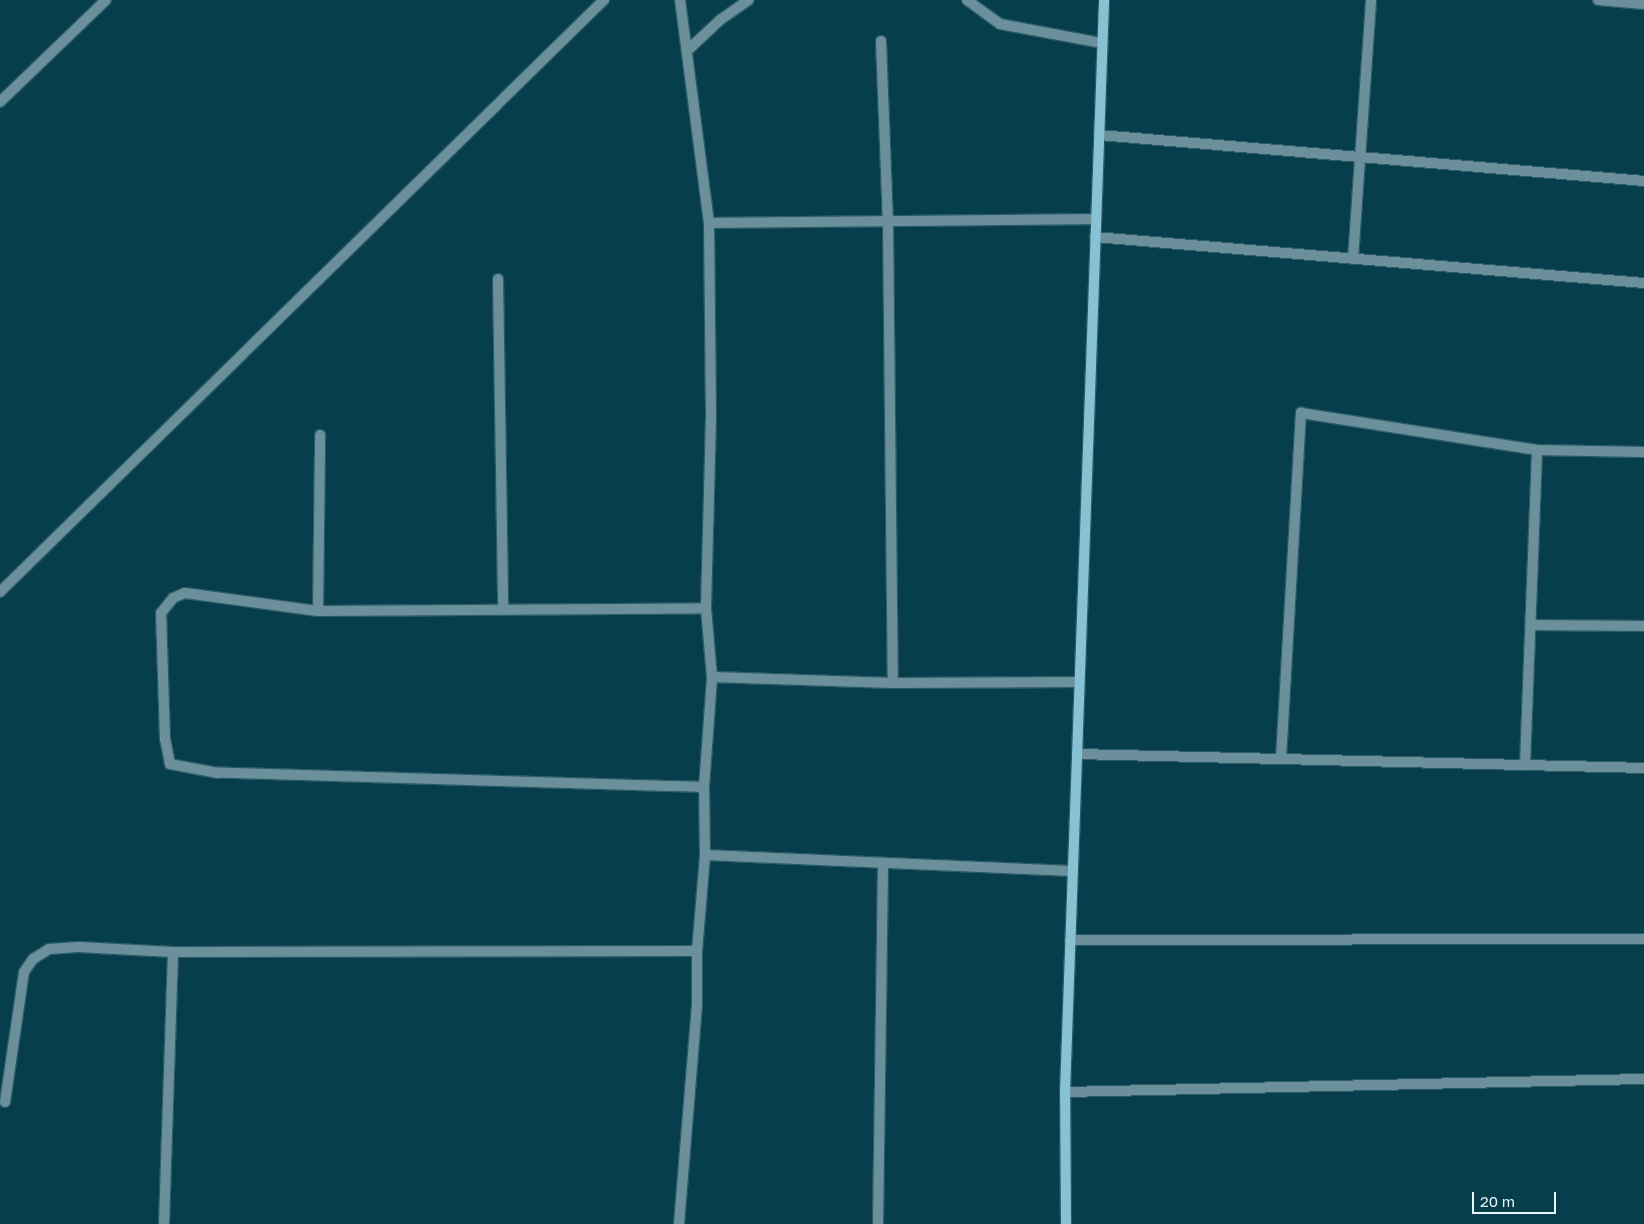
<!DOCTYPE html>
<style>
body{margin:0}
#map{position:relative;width:1644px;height:1224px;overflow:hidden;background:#063e4c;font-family:"Golos Text",sans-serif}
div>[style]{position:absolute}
.roads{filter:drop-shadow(1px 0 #2a5b68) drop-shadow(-1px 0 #2a5b68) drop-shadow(0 1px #2a5b68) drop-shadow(0 -1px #2a5b68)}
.lane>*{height:10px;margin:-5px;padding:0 5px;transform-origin:5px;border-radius:5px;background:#6b909b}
.street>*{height:10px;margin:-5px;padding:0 5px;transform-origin:5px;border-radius:5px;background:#6b909b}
.secondary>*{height:10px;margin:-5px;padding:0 5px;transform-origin:5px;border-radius:5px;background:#86c1d4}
span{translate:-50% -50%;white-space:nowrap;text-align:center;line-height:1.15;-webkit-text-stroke:5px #063e4c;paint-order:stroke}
.scale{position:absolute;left:1472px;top:1192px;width:84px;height:22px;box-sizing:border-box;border:2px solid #e5f6fc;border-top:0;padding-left:6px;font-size:15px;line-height:18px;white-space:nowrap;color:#e5f6fc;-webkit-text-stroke:4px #063e4c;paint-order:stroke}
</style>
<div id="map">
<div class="roads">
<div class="lane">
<i style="left:5px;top:1102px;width:131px;rotate:-81.7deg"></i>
<i style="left:24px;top:972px;width:16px;rotate:-55deg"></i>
<i style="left:33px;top:959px;width:19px;rotate:-32deg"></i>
<i style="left:49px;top:949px;width:29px;rotate:-4deg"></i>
<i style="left:78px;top:947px;width:95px;rotate:3deg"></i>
<i style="left:173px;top:952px;width:524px;rotate:-0.11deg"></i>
<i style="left:164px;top:1224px;width:272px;rotate:-88.1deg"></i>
</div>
<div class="street">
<i style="left:967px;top:0;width:41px;rotate:36deg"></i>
<i style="left:1000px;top:24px;width:104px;rotate:10.6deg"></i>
<i style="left:1598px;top:0;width:46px;rotate:5deg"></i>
<i style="left:881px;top:41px;width:182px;rotate:87.8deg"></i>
<i style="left:888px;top:223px;width:460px;rotate:89.4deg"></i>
<i style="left:689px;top:49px;width:42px;rotate:-43.1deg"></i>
<i style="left:720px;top:20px;width:35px;rotate:-35deg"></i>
<i style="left:0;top:102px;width:147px;rotate:-43.9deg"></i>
<i style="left:1099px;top:135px;width:547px;rotate:4.82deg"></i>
<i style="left:709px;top:223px;width:387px;rotate:-0.6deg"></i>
<i style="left:1095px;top:237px;width:551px;rotate:4.79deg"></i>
<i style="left:1353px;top:259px;width:260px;rotate:-86deg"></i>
<i style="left:498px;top:279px;width:330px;rotate:89.1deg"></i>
<i style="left:0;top:592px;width:846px;rotate:-44.43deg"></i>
<i style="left:318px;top:611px;width:176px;rotate:-89.3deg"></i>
<i style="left:1531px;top:625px;width:113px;rotate:0.5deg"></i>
<i style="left:712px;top:677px;width:181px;rotate:1.9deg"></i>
<i style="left:893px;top:683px;width:186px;rotate:-0.3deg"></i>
<i style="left:1077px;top:754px;width:567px;rotate:1.41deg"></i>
<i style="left:1281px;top:759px;width:347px;rotate:-86.7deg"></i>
<i style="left:1301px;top:413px;width:239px;rotate:8.9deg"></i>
<i style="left:1537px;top:450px;width:107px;rotate:1.1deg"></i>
<i style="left:1525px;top:765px;width:315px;rotate:-87.8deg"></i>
<i style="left:704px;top:787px;width:486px;rotate:-178.3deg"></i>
<i style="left:218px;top:773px;width:49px;rotate:-169.4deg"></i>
<i style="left:170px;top:764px;width:25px;rotate:-101deg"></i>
<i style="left:165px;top:739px;width:126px;rotate:-91.8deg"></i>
<i style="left:161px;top:613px;width:19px;rotate:-51deg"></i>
<i style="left:173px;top:598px;width:13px;rotate:-23deg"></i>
<i style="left:185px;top:593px;width:134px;rotate:7.7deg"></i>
<i style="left:318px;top:611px;width:388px;rotate:-0.4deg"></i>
<i style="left:705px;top:855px;width:368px;rotate:2.5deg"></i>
<i style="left:1070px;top:940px;width:574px;rotate:-0.1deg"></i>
<i style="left:1065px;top:1092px;width:579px;rotate:-1.29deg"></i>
<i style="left:679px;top:1224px;width:219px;rotate:-85.3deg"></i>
<i style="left:697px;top:1006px;width:55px;rotate:-90deg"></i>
<i style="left:697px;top:951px;width:96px;rotate:-85.2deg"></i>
<i style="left:705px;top:855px;width:68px;rotate:-90.8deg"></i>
<i style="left:704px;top:787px;width:110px;rotate:-85.8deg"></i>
<i style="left:712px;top:677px;width:69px;rotate:-95deg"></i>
<i style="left:706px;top:608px;width:193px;rotate:-88.5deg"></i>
<i style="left:711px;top:415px;width:192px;rotate:-90.6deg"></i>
<i style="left:709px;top:223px;width:225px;rotate:-97.4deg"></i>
<i style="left:878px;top:1224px;width:360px;rotate:-89.2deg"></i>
</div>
<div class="secondary">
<i style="left:1066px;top:1224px;width:132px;rotate:-90.4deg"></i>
<i style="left:1065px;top:1092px;width:1093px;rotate:-87.95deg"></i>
</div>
</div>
<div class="scale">20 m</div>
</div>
